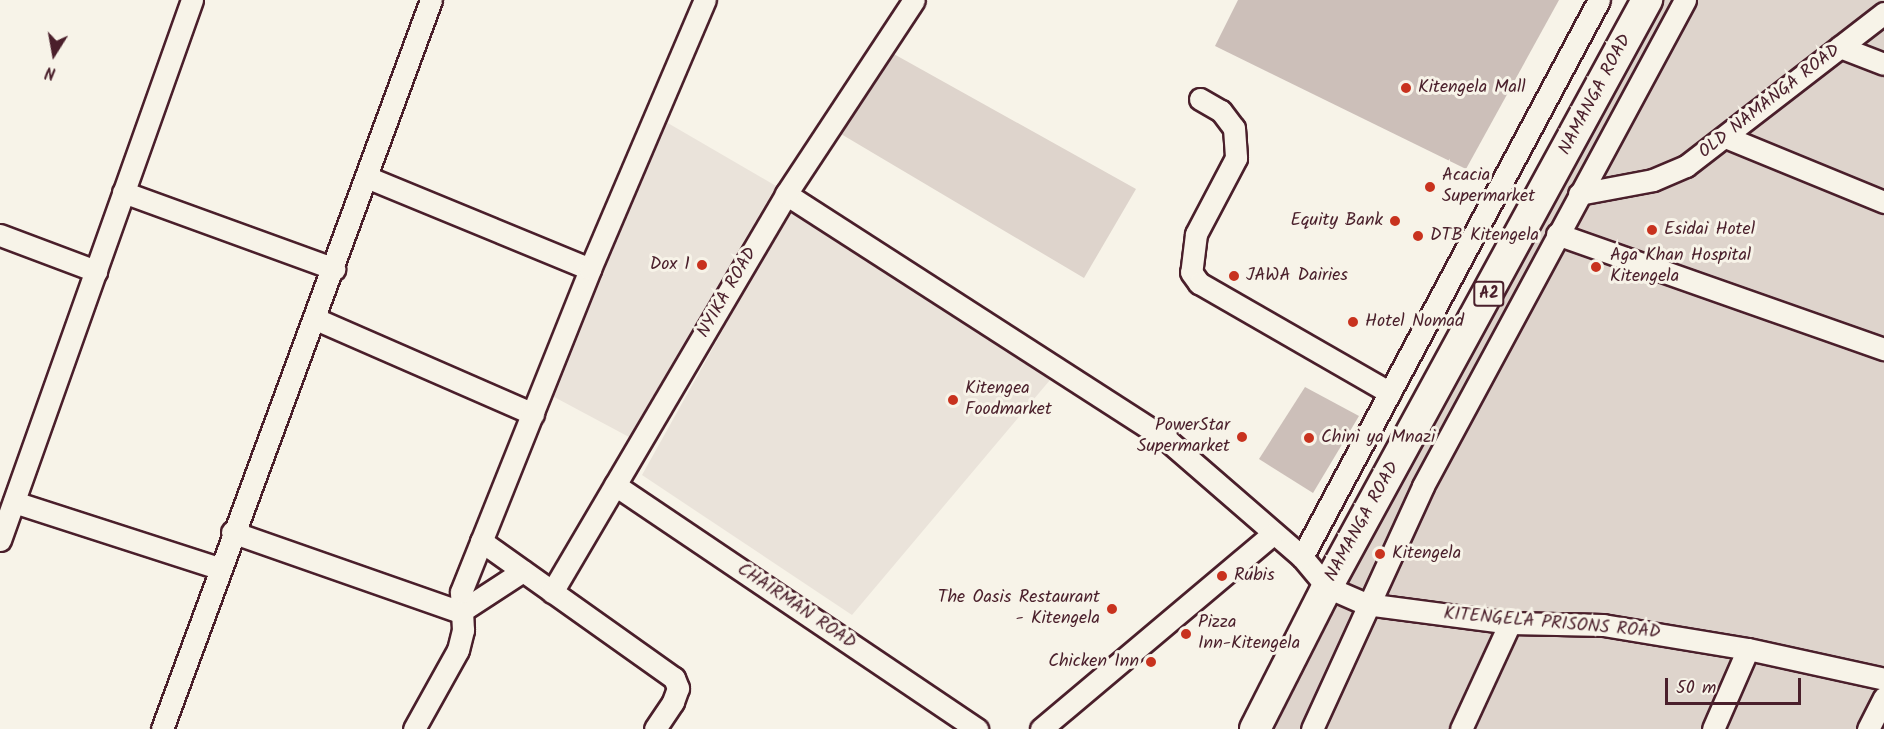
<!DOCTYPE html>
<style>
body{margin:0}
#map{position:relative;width:1884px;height:729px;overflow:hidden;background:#f7f3e8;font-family:Kalam,sans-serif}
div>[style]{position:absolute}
.built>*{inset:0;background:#eae3da}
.green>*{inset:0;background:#ded4cc}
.building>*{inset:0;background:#ccbfb9}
.roads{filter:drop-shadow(2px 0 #4a1f2b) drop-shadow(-2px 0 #4a1f2b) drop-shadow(0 2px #4a1f2b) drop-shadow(0 -2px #4a1f2b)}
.minor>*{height:21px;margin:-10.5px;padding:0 10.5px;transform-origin:10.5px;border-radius:10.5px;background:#f7f3e8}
.highway>*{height:30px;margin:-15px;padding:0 15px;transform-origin:15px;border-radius:15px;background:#f7f3e8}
.dots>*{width:16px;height:16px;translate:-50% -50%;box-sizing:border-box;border:3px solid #f7f3e8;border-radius:50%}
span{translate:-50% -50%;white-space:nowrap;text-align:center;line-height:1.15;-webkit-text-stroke:6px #f7f3e8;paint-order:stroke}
.shield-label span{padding:2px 4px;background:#f7f3e8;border:2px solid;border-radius:4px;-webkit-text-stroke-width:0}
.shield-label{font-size:16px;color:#4a1f2b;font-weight:700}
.poi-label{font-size:18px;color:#4a1f2b}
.left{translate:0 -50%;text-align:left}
.right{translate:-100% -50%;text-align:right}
.street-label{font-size:18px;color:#4a1f2b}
.north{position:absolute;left:24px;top:24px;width:60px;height:60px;-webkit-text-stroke:4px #f7f3e8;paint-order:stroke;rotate:191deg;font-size:16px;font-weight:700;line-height:24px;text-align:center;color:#4a1f2b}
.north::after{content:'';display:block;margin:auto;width:21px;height:27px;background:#4a1f2b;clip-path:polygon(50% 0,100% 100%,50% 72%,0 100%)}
.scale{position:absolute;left:1665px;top:678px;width:136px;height:27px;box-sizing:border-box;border:3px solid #4a1f2b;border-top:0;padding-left:8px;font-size:18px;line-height:21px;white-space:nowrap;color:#4a1f2b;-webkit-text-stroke:4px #f7f3e8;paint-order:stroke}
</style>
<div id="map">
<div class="built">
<i style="clip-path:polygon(654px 115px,776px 186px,629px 437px,543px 391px)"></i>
<i style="clip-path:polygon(791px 208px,1050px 380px,852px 615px,642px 475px)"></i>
</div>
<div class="green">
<i style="clip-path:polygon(1648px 0,1884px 0,1884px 729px,1255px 729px)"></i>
<i style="clip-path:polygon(892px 53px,1136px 189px,1084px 278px,841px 134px)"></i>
</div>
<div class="building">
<i style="clip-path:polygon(1238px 0,1559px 0,1466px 169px,1215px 46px)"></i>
<i style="clip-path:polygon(1305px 387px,1359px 416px,1313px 493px,1259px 459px)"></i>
</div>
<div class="roads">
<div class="minor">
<i style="left:1840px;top:47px;width:47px;rotate:21.1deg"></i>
<i style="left:1200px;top:99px;width:24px;rotate:30deg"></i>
<i style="left:1221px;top:111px;width:21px;rotate:53deg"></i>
<i style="left:1234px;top:128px;width:30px;rotate:86deg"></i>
<i style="left:1236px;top:158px;width:86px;rotate:117.8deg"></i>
<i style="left:1196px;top:234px;width:38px;rotate:97deg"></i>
<i style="left:1191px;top:272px;width:14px;rotate:54deg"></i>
<i style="left:1199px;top:283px;width:220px;rotate:29.9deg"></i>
<i style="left:1728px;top:138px;width:169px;rotate:22.3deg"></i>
<i style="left:369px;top:178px;width:239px;rotate:22.4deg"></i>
<i style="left:123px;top:192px;width:225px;rotate:20deg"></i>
<i style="left:786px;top:194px;width:454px;rotate:32.8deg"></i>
<i style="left:1167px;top:440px;width:179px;rotate:40.9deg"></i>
<i style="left:1302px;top:557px;width:39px;rotate:50deg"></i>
<i style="left:1327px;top:587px;width:43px;rotate:23.6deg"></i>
<i style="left:1366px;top:604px;width:145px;rotate:7.5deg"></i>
<i style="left:1510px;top:623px;width:93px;rotate:1.2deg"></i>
<i style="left:1603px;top:625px;width:147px;rotate:9.4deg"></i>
<i style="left:1748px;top:649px;width:139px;rotate:12.4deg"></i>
<i style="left:1579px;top:194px;width:75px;rotate:-10.7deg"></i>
<i style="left:1653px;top:180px;width:36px;rotate:-23deg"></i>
<i style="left:1686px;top:166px;width:250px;rotate:-37.7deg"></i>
<i style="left:1557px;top:234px;width:347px;rotate:19.4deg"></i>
<i style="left:0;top:235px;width:103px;rotate:20.6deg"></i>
<i style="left:316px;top:319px;width:237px;rotate:23.6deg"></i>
<i style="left:615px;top:485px;width:437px;rotate:34deg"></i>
<i style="left:14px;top:502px;width:214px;rotate:17.9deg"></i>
<i style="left:232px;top:532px;width:242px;rotate:19.3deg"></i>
<i style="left:460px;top:612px;width:75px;rotate:-33.1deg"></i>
<i style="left:0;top:540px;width:573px;rotate:-70.43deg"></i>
<i style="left:481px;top:541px;width:237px;rotate:35.4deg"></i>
<i style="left:674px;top:678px;width:11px;rotate:68deg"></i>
<i style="left:678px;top:688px;width:15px;rotate:110deg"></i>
<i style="left:673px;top:702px;width:32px;rotate:124deg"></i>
<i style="left:1302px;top:557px;width:631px;rotate:-61.93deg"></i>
<i style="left:552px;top:592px;width:462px;rotate:-59.5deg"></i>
<i style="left:786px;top:194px;width:232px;rotate:-56.6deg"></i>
<i style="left:162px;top:729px;width:777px;rotate:-69.75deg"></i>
<i style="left:414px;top:729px;width:90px;rotate:-60.9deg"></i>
<i style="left:458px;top:650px;width:21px;rotate:-76deg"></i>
<i style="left:463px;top:630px;width:38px;rotate:-93deg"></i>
<i style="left:461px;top:592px;width:348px;rotate:-68.2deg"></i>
<i style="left:590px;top:269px;width:293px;rotate:-66.9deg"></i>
<i style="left:1041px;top:729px;width:304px;rotate:-40.1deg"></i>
<i style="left:1312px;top:729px;width:267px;rotate:-65.4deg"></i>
<i style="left:1423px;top:486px;width:552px;rotate:-61.67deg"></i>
<i style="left:1461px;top:729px;width:117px;rotate:-65.2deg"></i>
<i style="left:1713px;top:729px;width:87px;rotate:-66.4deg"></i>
<i style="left:1868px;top:729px;width:35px;rotate:-63deg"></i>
</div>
<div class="highway">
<i style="left:1255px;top:729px;width:159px;rotate:-63.1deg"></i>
<i style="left:1327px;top:587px;width:669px;rotate:-61.4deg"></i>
</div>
</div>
<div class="dots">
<i style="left:1406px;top:88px;background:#c8321e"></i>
<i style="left:1430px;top:187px;background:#c8321e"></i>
<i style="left:1395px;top:221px;background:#c8321e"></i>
<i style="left:1652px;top:230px;background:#c8321e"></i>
<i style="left:1418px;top:236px;background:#c8321e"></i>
<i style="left:702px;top:265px;background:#c8321e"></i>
<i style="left:1596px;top:267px;background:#c8321e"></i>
<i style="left:1234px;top:276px;background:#c8321e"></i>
<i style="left:1353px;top:322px;background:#c8321e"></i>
<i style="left:953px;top:400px;background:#c8321e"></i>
<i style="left:1242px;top:437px;background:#c8321e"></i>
<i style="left:1309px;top:438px;background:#c8321e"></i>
<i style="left:1380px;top:554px;background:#c8321e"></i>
<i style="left:1222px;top:576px;background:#c8321e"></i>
<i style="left:1112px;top:609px;background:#c8321e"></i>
<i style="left:1186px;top:634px;background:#c8321e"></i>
<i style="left:1151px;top:662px;background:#c8321e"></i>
</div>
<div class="shield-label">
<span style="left:1489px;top:294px">A2</span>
</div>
<div class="poi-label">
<span class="left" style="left:1418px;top:88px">Kitengela Mall</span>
<span class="left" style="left:1442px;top:187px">Acacia<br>Supermarket</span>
<span class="right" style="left:1383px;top:221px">Equity Bank</span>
<span class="left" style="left:1664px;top:230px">Esidai Hotel</span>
<span class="left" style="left:1430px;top:236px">DTB Kitengela</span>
<span class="left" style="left:1610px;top:267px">Aga Khan Hospital<br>Kitengela</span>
<span class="right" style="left:690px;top:265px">Dox 1</span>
<span class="left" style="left:1246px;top:276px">JAWA Dairies</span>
<span class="left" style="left:1365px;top:322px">Hotel Nomad</span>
<span class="left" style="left:965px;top:400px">Kitengea<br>Foodmarket</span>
<span class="right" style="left:1230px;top:437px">PowerStar<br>Supermarket</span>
<span class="left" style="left:1321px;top:438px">Chini ya Mnazi</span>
<span class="left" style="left:1392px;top:554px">Kitengela</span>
<span class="left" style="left:1234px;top:576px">Rubis</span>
<span class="right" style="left:1100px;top:609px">The Oasis Restaurant<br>- Kitengela</span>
<span class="left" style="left:1198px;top:634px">Pizza<br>Inn-Kitengela</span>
<span class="right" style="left:1139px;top:662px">Chicken Inn</span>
</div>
<div class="street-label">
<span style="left:1596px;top:95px;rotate:-62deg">NAMANGA ROAD</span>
<span style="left:1770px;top:102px;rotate:-38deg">OLD NAMANGA ROAD</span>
<span style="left:728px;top:293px;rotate:-60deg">NYIKA ROAD</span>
<span style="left:1363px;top:522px;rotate:-61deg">NAMANGA ROAD</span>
<span style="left:796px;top:607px;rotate:34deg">CHAIRMAN ROAD</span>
<span style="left:1552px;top:624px;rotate:5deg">KITENGELA PRISONS ROAD</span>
</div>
<div class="north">N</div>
<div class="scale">50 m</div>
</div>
